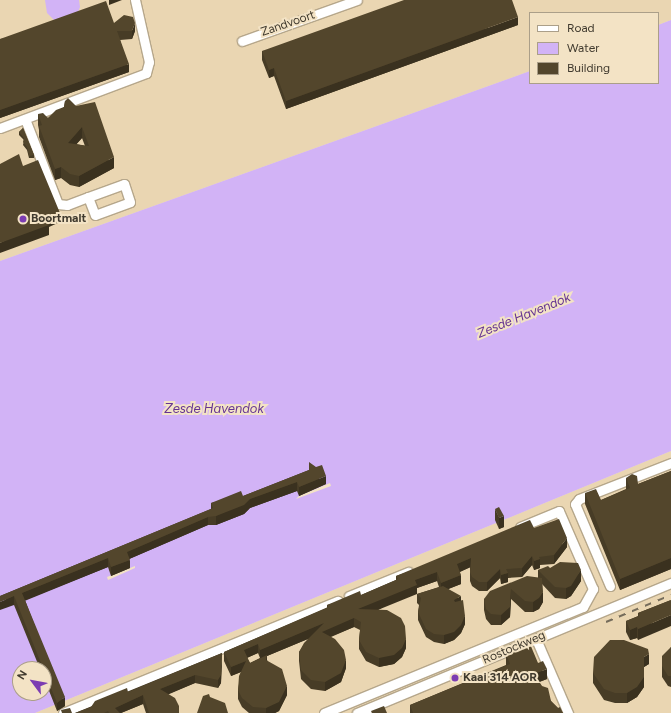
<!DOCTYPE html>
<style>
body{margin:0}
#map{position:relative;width:671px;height:713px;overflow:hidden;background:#f3e3c5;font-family:Figtree,sans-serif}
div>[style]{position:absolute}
.built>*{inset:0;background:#ead6b2}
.water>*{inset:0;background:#d2b3f6}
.pier>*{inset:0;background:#f3e3c5}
.roads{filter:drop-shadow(1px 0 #b6a78b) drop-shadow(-1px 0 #b6a78b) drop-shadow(0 1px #b6a78b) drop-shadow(0 -1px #b6a78b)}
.minor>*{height:9px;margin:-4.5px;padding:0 4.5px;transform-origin:4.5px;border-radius:4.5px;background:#fff}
.rail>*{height:2px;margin-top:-1px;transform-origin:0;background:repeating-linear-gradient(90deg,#756c5b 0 7px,transparent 0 14px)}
.wall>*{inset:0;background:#473c26}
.shaded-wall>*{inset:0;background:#3a311f}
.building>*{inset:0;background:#53462c}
.dots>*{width:11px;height:11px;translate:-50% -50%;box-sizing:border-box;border:2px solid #f3e3c5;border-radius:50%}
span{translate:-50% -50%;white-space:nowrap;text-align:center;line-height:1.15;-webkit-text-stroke:4px #f3e3c5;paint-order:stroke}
.street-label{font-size:12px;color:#403a2e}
.poi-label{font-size:12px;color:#403a2e;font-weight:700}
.left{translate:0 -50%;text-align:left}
.water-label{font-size:13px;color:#653391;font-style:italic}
.legend{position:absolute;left:529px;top:12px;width:130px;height:72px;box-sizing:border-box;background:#f3e3c5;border:1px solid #ab9f89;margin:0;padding:5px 7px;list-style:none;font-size:12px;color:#403a2e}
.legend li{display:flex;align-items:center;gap:8px;height:20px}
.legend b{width:20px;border:1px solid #ab9f89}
.north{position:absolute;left:12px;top:661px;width:40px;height:40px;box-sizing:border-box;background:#f3e3c5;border:1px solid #ab9f89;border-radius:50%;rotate:302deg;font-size:11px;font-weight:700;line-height:16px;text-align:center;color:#403a2e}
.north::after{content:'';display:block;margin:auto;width:14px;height:18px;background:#7c3db2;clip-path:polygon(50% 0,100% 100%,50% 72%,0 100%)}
</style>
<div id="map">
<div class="built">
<i style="clip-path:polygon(0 0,671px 0,671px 20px,658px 25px,658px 13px,530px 13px,530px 71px,0 261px)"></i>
<i style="clip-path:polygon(671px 451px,671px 713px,35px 713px)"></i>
</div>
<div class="water">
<i style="clip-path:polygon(45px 0,79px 0,80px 7px,78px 12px,54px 20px,47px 13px)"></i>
<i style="clip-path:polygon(evenodd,671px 20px,671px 451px,35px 713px,0 713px,0 261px,530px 71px,530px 83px,658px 83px,658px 25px,671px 20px,20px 669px,44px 669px,44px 693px,20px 693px,20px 669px)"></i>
</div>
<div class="pier">
<i style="clip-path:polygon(330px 483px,331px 486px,296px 499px,299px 496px)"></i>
<i style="clip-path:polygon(135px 566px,135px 568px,108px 580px,107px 577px)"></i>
</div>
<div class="roads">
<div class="minor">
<i style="left:242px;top:41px;width:122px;rotate:-19.6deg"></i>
<i style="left:25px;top:119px;width:91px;rotate:68.8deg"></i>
<i style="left:58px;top:204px;width:9px;rotate:6deg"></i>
<i style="left:67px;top:205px;width:22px;rotate:-21deg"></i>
<i style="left:88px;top:197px;width:19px;rotate:69deg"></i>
<i style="left:95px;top:215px;width:37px;rotate:-20deg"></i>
<i style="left:130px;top:202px;width:19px;rotate:-108deg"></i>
<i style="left:124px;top:184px;width:38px;rotate:160deg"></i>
<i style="left:0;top:128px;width:156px;rotate:-20.6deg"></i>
<i style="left:146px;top:73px;width:11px;rotate:-75deg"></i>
<i style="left:149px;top:62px;width:64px;rotate:-102.7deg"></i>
<i style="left:610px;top:586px;width:89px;rotate:-113.1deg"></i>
<i style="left:575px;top:504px;width:6px;rotate:-51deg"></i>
<i style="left:579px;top:499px;width:99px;rotate:-21.4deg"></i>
<i style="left:349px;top:596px;width:64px;rotate:-22.1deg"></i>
<i style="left:536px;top:639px;width:81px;rotate:66.6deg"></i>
<i style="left:63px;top:713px;width:297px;rotate:-22.2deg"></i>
<i style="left:324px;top:713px;width:280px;rotate:-22.3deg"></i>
<i style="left:583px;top:607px;width:21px;rotate:-61deg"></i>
<i style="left:593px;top:589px;width:85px;rotate:-113.6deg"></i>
<i style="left:559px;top:511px;width:42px;rotate:157.7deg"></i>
<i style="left:357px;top:713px;width:340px;rotate:-22.5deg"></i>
</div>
</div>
<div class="rail">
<i style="left:606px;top:622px;width:70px;rotate:-22.6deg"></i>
</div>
<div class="wall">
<i style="clip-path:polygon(114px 23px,135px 31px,132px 39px,120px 40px,129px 72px,0 118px,0 39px)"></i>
<i style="clip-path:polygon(518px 25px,286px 109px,274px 76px,269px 78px,262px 60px,262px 51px)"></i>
<i style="clip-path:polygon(evenodd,65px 101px,114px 168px,79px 187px,70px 185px,61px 178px,55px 180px,42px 145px,39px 137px,39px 130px,38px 125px,38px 114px,48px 118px,64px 107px,65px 101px,82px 138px,85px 146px,76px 144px,82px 138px)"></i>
<i style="clip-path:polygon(23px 128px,34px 155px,34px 158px,29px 158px,27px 150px,23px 145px,24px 140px,19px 135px,19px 132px)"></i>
<i style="clip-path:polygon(309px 470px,326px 484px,299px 496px,297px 491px,250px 508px,244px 514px,216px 525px,208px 525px,129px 559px,130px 568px,111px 576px,108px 567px,25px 600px,65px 706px,57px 711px,44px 678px,44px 669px,40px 669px,14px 605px,0 596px,211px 509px,211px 503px,243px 496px)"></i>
<i style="clip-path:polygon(671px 471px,671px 569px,620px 590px,585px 504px,585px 493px,601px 500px,626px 489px,626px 478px,638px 484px)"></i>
<i style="clip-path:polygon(495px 509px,504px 527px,499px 529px,495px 520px)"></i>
<i style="clip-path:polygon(evenodd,534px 528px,567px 547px,554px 564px,540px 565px,540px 568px,534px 570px,532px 565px,522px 577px,508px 578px,508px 582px,501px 584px,500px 578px,487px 591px,479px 591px,472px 586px,470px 581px,470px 567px,460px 572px,461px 584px,448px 589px,461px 601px,465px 624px,461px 633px,454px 640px,444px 644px,434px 642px,426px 637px,418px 620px,418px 612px,419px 605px,417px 603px,417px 594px,439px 587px,437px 581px,417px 588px,378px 610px,406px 648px,402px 657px,394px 664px,379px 667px,366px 661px,359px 649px,359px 640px,360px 630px,354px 627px,331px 637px,346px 668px,341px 682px,325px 691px,311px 689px,301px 679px,299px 661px,299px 652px,308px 639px,267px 656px,267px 660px,287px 695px,279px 711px,275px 713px,249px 713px,242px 707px,238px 699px,238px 690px,241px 672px,231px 676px,224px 661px,224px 652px,327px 608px,327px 605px,361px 595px,396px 580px,396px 576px,534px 528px,258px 653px,260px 658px,250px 663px,247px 658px,258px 653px)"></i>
<i style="clip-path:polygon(550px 568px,581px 581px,571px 596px,566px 599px,555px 598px,542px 584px,543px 602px,539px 609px,533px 612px,525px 612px,511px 599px,510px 617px,501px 625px,491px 625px,486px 619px,484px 610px,484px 599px,538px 578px,538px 570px)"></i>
<i style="clip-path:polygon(671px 600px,638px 640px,637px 638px,630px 640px,626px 632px,626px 621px,638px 616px,638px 613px)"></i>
<i style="clip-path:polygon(671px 647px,671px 687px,668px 686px,662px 677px,662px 666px)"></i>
<i style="clip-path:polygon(222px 653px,221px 683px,218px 688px,195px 683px,168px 694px,179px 713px,146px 713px,143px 704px,121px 713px,75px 713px)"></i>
<i style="clip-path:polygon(506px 654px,538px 663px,547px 679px,539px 682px,551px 701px,563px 713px,410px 713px,410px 705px,506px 665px)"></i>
<i style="clip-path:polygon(649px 664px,644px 667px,644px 687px,637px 697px,627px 703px,615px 703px,604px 700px,593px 683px,593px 673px)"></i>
</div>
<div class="shaded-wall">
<i style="clip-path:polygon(109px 0,122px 0,109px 5px)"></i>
<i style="clip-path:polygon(518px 17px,518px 25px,286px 109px,286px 101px)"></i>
<i style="clip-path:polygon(135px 23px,135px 31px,132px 39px,132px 31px)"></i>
<i style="clip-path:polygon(129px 64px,129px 72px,0 118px,0 110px)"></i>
<i style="clip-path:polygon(274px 68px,274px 76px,269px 78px,269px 70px)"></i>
<i style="clip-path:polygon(82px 127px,82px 138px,68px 154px,68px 143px)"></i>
<i style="clip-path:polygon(114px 157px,114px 168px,79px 187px,79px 176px)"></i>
<i style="clip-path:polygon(61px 167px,61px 178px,55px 180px,55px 169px)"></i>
<i style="clip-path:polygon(60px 213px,60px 222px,49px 227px,49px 235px,0 253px,0 243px,46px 218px)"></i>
<i style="clip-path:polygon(326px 476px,326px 484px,299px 496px,299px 487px)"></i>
<i style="clip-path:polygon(297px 482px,297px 491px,250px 508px,244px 514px,216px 525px,216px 516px,250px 499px)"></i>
<i style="clip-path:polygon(504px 516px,504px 527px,499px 529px,499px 518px)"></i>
<i style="clip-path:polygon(208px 517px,208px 525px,127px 560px,127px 552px)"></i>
<i style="clip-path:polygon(567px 538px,567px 547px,554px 564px,554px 555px)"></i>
<i style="clip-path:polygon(532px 556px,532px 565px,522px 577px,522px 568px)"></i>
<i style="clip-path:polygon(108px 558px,108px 567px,22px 602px,22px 593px)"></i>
<i style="clip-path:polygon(471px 558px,471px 567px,457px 573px,457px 564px)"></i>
<i style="clip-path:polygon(671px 558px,671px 569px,620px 590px,620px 579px)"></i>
<i style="clip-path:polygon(540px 559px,540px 568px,534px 570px,534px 561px)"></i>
<i style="clip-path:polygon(130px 560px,130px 568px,111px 576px,111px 567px)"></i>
<i style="clip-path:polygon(500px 569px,500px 578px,487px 591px,487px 582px)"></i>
<i style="clip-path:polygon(581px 570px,581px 581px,571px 596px,566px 599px,566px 588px)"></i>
<i style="clip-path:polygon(437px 572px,437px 581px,417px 588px,417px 594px,358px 618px,358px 609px,415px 580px)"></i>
<i style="clip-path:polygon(508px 573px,508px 582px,501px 584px,501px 575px)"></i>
<i style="clip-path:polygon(461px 575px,461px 584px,441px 592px,441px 583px)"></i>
<i style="clip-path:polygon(511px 589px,511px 599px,510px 617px,501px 625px,501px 615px)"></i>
<i style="clip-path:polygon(543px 592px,543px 602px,539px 609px,533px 612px,533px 602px)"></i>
<i style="clip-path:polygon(14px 596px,14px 605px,0 610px,0 602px)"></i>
<i style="clip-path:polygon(461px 596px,461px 604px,454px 608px,454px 600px)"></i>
<i style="clip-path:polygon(671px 615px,671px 626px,638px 640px,638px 629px)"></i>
<i style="clip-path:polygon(465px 616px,465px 624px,461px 633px,454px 640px,444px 644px,444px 635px)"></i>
<i style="clip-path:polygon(354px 618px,354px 627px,322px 640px,322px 633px,267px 656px,267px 664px,260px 659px,260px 650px,324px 623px)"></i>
<i style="clip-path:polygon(637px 627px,637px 638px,630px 640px,630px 630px)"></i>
<i style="clip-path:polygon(406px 639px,406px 648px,402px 657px,394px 664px,379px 667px,379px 658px)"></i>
<i style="clip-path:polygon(258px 644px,258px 653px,244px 659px,244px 650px)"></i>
<i style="clip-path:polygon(649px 654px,649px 664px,644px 667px,644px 687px,637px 697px,627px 703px,627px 693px,644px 657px)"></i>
<i style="clip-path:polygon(346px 660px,346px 668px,341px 682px,325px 691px,325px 682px)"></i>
<i style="clip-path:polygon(222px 661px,221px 683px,218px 688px,218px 680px)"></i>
<i style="clip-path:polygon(246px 661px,246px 670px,231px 676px,231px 667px)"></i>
<i style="clip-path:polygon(547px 669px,547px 679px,534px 684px,534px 674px)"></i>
<i style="clip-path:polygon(195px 675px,195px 683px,160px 698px,160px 689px)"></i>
<i style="clip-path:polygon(287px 686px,287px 695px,279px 711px,275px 713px,266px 713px,266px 708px)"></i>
<i style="clip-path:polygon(143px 695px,143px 704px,121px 713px,115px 713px,115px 708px)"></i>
<i style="clip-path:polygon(65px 697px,65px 706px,57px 711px,57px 703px)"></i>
</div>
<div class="building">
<i style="clip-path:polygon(404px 0,512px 0,518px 17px,286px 101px,274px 68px,269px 70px,262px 51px)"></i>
<i style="clip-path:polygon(106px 1px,114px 23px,124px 15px,133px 17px,135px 23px,132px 31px,117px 31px,129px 64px,0 110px,0 39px)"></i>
<i style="clip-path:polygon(evenodd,68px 98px,76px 106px,95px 102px,114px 157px,79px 176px,70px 174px,61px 167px,55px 169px,42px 134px,39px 126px,42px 125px,38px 114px,43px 113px,48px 118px,56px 110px,64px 107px,65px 101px,68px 98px,82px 127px,89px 146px,68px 143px,82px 127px)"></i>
<i style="clip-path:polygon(23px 128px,34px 155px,29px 156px,27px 147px,23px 142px,24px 138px,19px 132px)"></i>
<i style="clip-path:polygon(19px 154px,23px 166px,38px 160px,60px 213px,46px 218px,49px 225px,0 243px,0 164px)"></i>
<i style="clip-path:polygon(309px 462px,316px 467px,322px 465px,326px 476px,299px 487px,297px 482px,250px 499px,244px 505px,216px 516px,208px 517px,127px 552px,130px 560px,111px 567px,108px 558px,22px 593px,65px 697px,57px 703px,14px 596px,0 602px,0 596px,213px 508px,211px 503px,241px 491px,243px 496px,309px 470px)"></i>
<i style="clip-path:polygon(671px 471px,671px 558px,620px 579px,585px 493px,596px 489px,601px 500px,630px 488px,626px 478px,632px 474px,637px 476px,638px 484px)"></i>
<i style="clip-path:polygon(499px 507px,504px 516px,499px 518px,495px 509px)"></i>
<i style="clip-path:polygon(559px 519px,567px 538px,554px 555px,539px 557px,540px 559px,534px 561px,532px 556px,522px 568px,506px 569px,508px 573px,501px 575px,500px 569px,487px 582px,479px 582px,472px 577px,470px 572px,471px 558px,457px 564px,461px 575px,441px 583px,437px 572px,415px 580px,417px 585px,358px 609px,387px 610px,401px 618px,405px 626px,406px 639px,402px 648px,394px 655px,379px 658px,366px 652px,359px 640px,361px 622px,354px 618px,322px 632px,335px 639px,344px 650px,346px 660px,341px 673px,325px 682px,311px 680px,301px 670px,299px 652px,304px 643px,324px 623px,260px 650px,258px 644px,244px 650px,250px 663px,267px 655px,266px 660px,282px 669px,287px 686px,279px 702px,266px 708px,253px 707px,242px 698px,238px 690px,239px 676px,246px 661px,231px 667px,224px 652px,328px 607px,327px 605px,360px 591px,361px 595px,398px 579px,396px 576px,530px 520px,534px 528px)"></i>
<i style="clip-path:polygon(560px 562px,578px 563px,581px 570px,571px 586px,566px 588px,555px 587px,538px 570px,548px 566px,550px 568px)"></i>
<i style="clip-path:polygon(527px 576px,542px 578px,543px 592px,539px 598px,533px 602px,525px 601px,511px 589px,510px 607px,501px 615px,491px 614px,486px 609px,484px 599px,490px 591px)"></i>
<i style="clip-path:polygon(443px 586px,461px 596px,454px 600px,455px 602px,463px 600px,465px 616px,461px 625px,454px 632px,444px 635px,434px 634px,426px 629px,418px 612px,421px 598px,417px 594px)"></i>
<i style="clip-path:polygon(671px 600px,671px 615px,638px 629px,637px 627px,630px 630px,626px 621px,639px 616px,638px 613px)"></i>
<i style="clip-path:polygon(610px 640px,624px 640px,648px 649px,649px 654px,644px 657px,644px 677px,637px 687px,627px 693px,615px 693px,604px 689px,593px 673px,594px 657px)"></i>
<i style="clip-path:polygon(530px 644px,538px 663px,543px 661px,547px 669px,534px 674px,542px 686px,548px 688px,551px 701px,558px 708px,560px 707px,563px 713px,413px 713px,410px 705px,510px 664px,506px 654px)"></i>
<i style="clip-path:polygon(671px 647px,671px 676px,668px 676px,662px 666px,662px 656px)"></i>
<i style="clip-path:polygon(222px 653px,221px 675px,218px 680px,195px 675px,160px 689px,175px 698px,179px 706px,179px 713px,149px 713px,143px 695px,115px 708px,120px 713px,109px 713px,108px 711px,104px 713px,75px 713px,91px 707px,95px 701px,127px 688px,128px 692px)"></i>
<i style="clip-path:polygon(209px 694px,210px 697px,225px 703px,228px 713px,197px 713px,203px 696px)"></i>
<i style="clip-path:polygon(384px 706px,387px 713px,372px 713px,371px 711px)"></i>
<i style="clip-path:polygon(70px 708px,72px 713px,62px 713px,61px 710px)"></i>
</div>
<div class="dots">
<i style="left:23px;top:219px;background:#7c3db2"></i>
<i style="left:455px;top:678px;background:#7c3db2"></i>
</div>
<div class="street-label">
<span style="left:288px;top:24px;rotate:-19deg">Zandvoort</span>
<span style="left:514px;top:648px;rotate:-23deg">Rostockweg</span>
</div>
<div class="poi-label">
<span class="left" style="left:31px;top:219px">Boortmalt</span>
<span class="left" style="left:463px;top:678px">Kaai 314 AOR</span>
</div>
<div class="water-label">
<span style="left:524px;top:316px;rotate:-22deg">Zesde Havendok</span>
<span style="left:214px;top:409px">Zesde Havendok</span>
</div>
<ul class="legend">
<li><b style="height:5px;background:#fff"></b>Road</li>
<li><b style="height:11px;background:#d2b3f6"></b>Water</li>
<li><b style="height:11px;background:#53462c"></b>Building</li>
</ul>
<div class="north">N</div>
</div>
